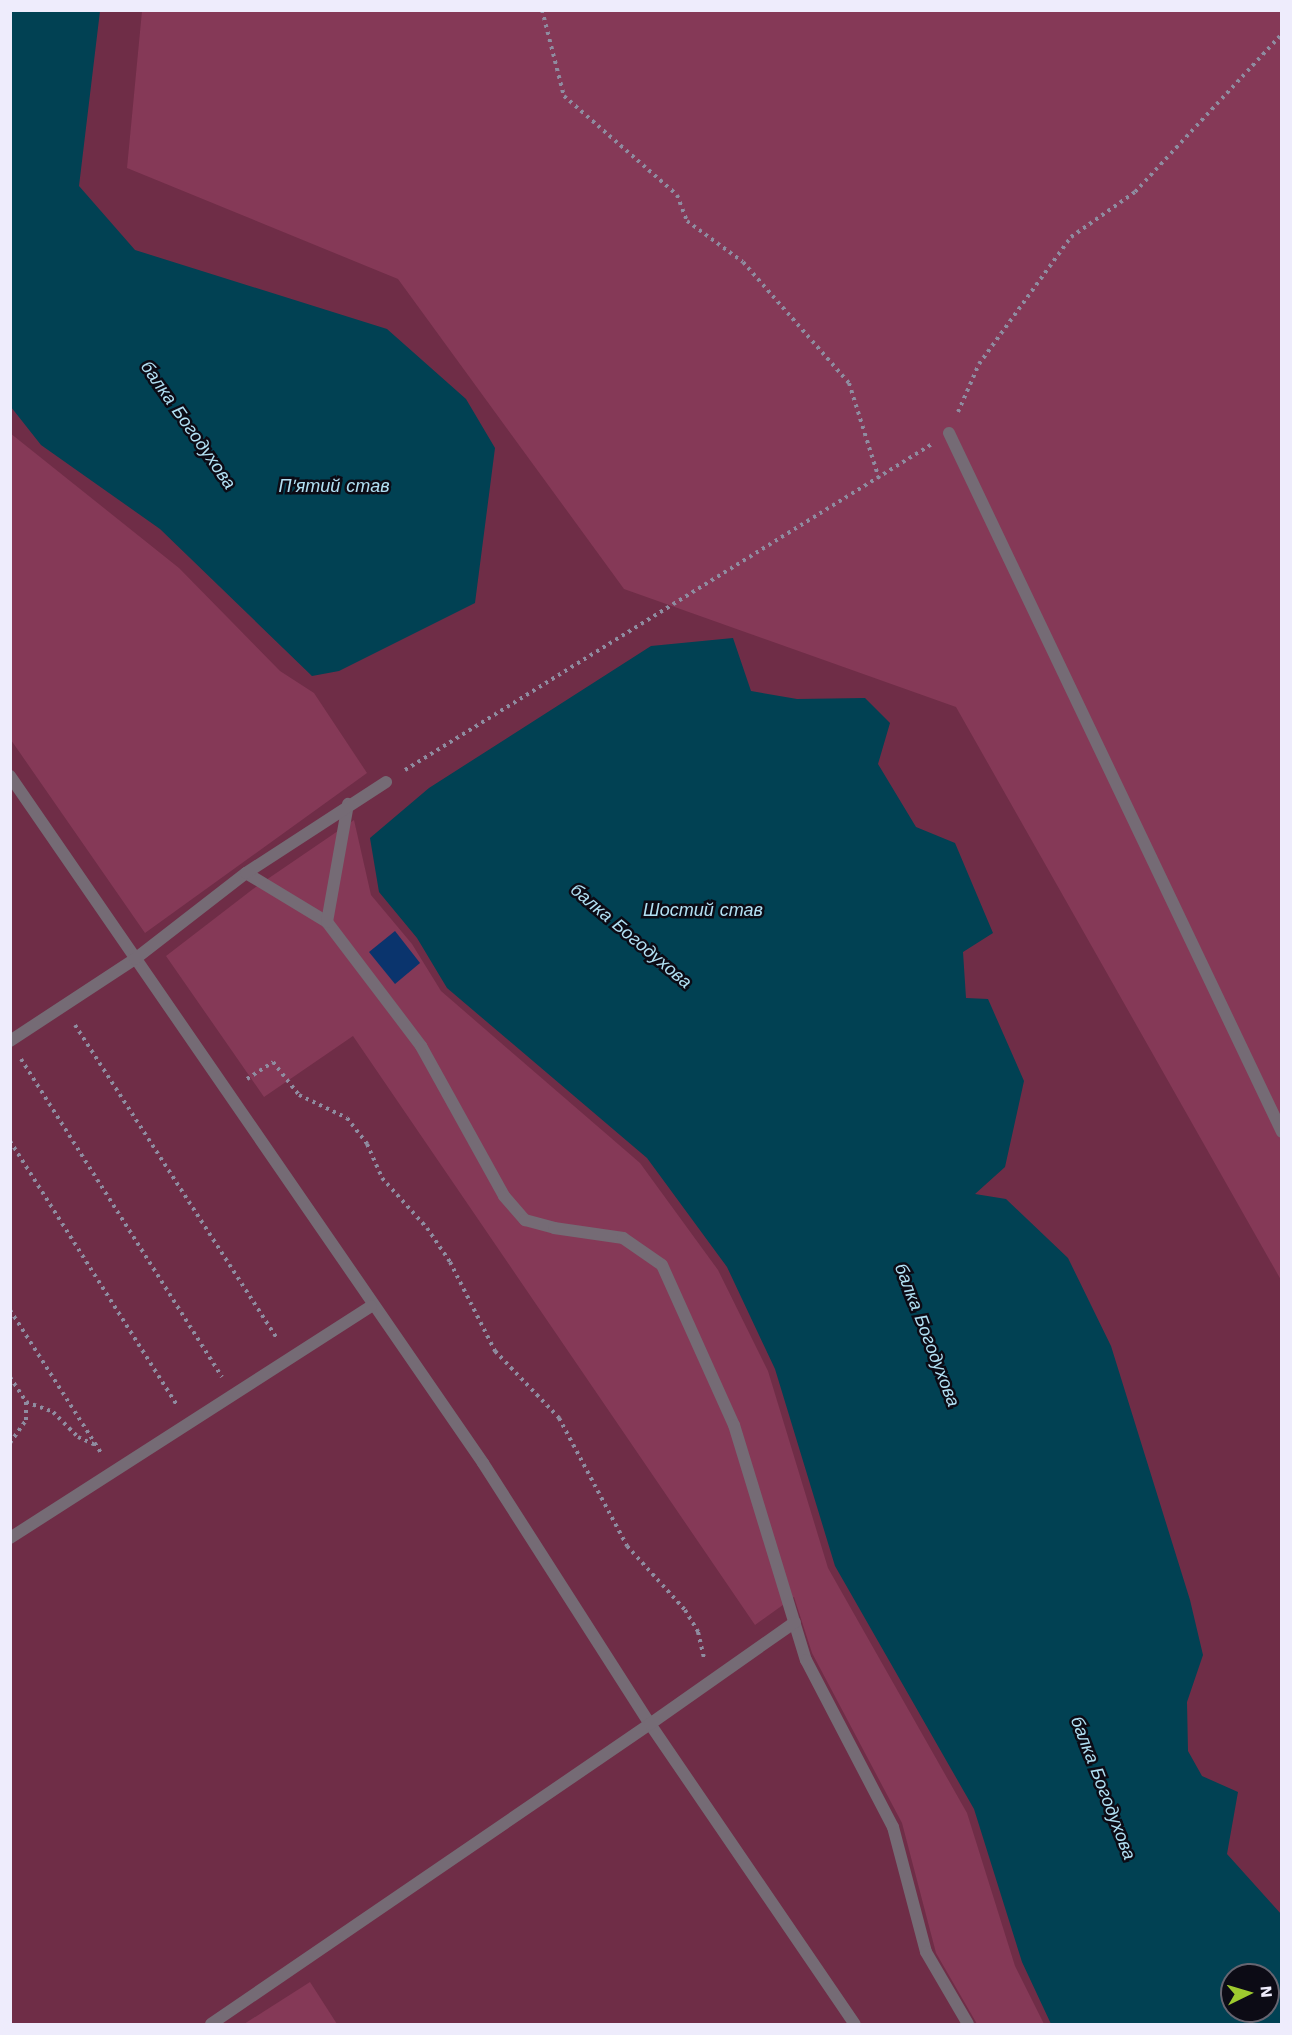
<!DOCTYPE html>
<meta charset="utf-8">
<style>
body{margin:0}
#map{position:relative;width:1292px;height:2035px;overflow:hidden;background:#231f36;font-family:"Work Sans",sans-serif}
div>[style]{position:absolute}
.green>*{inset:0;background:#6f2d47}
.forest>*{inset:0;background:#853957}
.water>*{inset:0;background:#014153}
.building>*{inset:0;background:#0a346d}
.path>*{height:4px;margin-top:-2px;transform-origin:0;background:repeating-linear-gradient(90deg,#8f8ca0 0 3px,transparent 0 7.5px)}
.service>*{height:12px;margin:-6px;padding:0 6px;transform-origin:6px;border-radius:6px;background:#756b75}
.pedestrian>*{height:12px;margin:-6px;padding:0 6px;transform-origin:6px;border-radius:6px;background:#756b75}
.minor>*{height:12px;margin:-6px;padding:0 6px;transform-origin:6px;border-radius:6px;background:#756b75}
span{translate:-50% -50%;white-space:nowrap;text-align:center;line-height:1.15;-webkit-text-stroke:5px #0c0b15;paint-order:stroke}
.water-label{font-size:18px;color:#b2e1f4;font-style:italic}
.frame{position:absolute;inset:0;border:12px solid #eeecfc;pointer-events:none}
.north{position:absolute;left:1220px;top:1963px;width:60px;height:60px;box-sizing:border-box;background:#0c0b15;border:2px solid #666571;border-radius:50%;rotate:85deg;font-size:16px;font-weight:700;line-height:24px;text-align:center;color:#eeecfc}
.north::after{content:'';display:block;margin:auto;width:21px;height:27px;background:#9eca2f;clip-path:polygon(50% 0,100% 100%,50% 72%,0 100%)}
</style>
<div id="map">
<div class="green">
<i style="clip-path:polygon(evenodd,11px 11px,1281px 11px,1281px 2024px,11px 2024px,11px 11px,1232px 1975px,1268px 1975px,1268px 2011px,1232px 2011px,1232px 1975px)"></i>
</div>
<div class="forest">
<i style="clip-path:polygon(142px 11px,1281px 11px,1281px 1280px,956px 707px,624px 589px,398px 279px,127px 168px)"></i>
<i style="clip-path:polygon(10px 433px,179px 568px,280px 671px,314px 693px,367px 773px,145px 933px,11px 740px)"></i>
<i style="clip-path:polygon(354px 820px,371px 895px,412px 944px,441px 991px,640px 1163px,718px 1270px,768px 1371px,828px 1568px,967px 1813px,1015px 1966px,1044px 2024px,977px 2024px,936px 1953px,902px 1823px,812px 1653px,794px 1597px,755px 1625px,353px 1036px,264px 1097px,166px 956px,253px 889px)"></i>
<i style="clip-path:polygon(310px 1982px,337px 2024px,244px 2024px)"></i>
</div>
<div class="water">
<i style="clip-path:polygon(11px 10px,100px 11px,79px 186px,135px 250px,387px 329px,466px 399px,495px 448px,475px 603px,339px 671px,312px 676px,160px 529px,41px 445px,11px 407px)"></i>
<i style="clip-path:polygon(evenodd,733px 638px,751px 691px,797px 699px,865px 698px,890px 723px,878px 764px,916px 827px,955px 843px,993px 933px,963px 952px,966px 998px,988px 999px,1024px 1081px,1005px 1167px,975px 1194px,1006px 1199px,1068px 1258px,1111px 1346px,1190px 1600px,1203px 1655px,1187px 1702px,1188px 1751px,1202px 1776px,1238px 1792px,1227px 1854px,1281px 1914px,1281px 2024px,1051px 2024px,1022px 1962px,974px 1809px,835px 1566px,775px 1369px,727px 1267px,647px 1158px,447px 988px,417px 938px,379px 892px,370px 838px,429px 788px,651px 646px,733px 638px,1232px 1975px,1268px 1975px,1268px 2011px,1232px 2011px,1232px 1975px)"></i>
</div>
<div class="building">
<i style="clip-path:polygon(395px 931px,420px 963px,395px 984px,369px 952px)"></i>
</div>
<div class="path">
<i style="left:542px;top:10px;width:89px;rotate:75.7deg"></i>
<i style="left:564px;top:96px;width:150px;rotate:41.2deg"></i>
<i style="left:677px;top:195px;width:28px;rotate:69deg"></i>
<i style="left:687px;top:221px;width:69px;rotate:36.2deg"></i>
<i style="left:743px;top:262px;width:161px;rotate:48.8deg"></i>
<i style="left:849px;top:383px;width:101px;rotate:72.6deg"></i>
<i style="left:958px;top:412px;width:52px;rotate:-66.4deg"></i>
<i style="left:979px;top:364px;width:157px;rotate:-54.1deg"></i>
<i style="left:1071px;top:237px;width:78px;rotate:-35.1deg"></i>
<i style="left:1135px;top:192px;width:216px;rotate:-47.1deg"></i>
<i style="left:405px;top:770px;width:620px;rotate:-31.74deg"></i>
<i style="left:75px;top:1025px;width:373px;rotate:57.2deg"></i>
<i style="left:21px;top:1059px;width:376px;rotate:57.7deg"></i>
<i style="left:247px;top:1079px;width:31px;rotate:-33deg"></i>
<i style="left:273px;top:1062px;width:42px;rotate:51.8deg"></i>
<i style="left:299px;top:1095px;width:53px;rotate:25.6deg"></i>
<i style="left:347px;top:1118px;width:33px;rotate:52deg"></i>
<i style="left:367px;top:1144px;width:37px;rotate:66deg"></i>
<i style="left:382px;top:1178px;width:67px;rotate:48deg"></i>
<i style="left:427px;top:1228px;width:41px;rotate:55.9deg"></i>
<i style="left:450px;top:1262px;width:100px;rotate:63.2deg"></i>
<i style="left:495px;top:1351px;width:93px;rotate:46.3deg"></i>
<i style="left:559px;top:1418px;width:145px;rotate:62deg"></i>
<i style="left:627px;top:1546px;width:86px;rotate:47.8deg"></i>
<i style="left:685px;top:1610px;width:26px;rotate:59deg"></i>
<i style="left:698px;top:1632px;width:27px;rotate:77deg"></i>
<i style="left:10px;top:1141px;width:311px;rotate:57.7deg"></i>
<i style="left:10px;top:1310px;width:169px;rotate:57.5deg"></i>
<i style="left:10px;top:1377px;width:30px;rotate:57deg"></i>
<i style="left:26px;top:1402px;width:29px;rotate:20deg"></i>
<i style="left:53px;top:1412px;width:35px;rotate:45deg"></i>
<i style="left:78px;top:1437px;width:19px;rotate:25deg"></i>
<i style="left:10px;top:1443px;width:28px;rotate:-55deg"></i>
<i style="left:26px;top:1420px;width:18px;rotate:-90deg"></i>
</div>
<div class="service">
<i style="left:10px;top:776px;width:834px;rotate:55.45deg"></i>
<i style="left:483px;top:1463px;width:310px;rotate:57.4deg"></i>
<i style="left:650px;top:1724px;width:363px;rotate:55.7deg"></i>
<i style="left:211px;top:2024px;width:532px;rotate:-34.35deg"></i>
</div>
<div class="pedestrian">
<i style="left:246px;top:873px;width:95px;rotate:31.2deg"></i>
<i style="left:327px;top:922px;width:156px;rotate:52.8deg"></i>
<i style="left:421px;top:1046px;width:171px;rotate:61deg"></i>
<i style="left:504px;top:1196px;width:32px;rotate:49deg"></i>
<i style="left:525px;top:1220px;width:30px;rotate:15deg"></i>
<i style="left:554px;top:1228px;width:70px;rotate:8.2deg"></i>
<i style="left:623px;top:1238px;width:47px;rotate:34.7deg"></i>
<i style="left:662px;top:1265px;width:175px;rotate:65.8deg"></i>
<i style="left:734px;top:1425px;width:246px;rotate:73deg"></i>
<i style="left:806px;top:1660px;width:188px;rotate:62.5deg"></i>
<i style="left:893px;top:1827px;width:129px;rotate:75.2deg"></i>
<i style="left:926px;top:1952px;width:83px;rotate:59.7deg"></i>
<i style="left:327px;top:922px;width:120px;rotate:-79.9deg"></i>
<i style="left:10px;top:1041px;width:149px;rotate:-33.3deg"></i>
<i style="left:135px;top:959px;width:140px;rotate:-37.8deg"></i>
<i style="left:246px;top:873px;width:167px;rotate:-33deg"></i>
<i style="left:10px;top:1538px;width:429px;rotate:-32.7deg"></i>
<i style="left:650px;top:1724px;width:177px;rotate:-35.1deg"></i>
</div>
<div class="minor">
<i style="left:949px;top:433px;width:774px;rotate:64.53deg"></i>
</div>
<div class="water-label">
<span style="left:188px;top:425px;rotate:55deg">балка Богодухова</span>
<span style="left:334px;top:486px">П'ятий став</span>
<span style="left:703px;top:910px">Шостий став</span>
<span style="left:631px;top:936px;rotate:40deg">балка Богодухова</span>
<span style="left:927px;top:1335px;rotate:69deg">балка Богодухова</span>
<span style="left:1103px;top:1788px;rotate:69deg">балка Богодухова</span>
</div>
<div class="frame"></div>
<div class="north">N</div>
</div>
